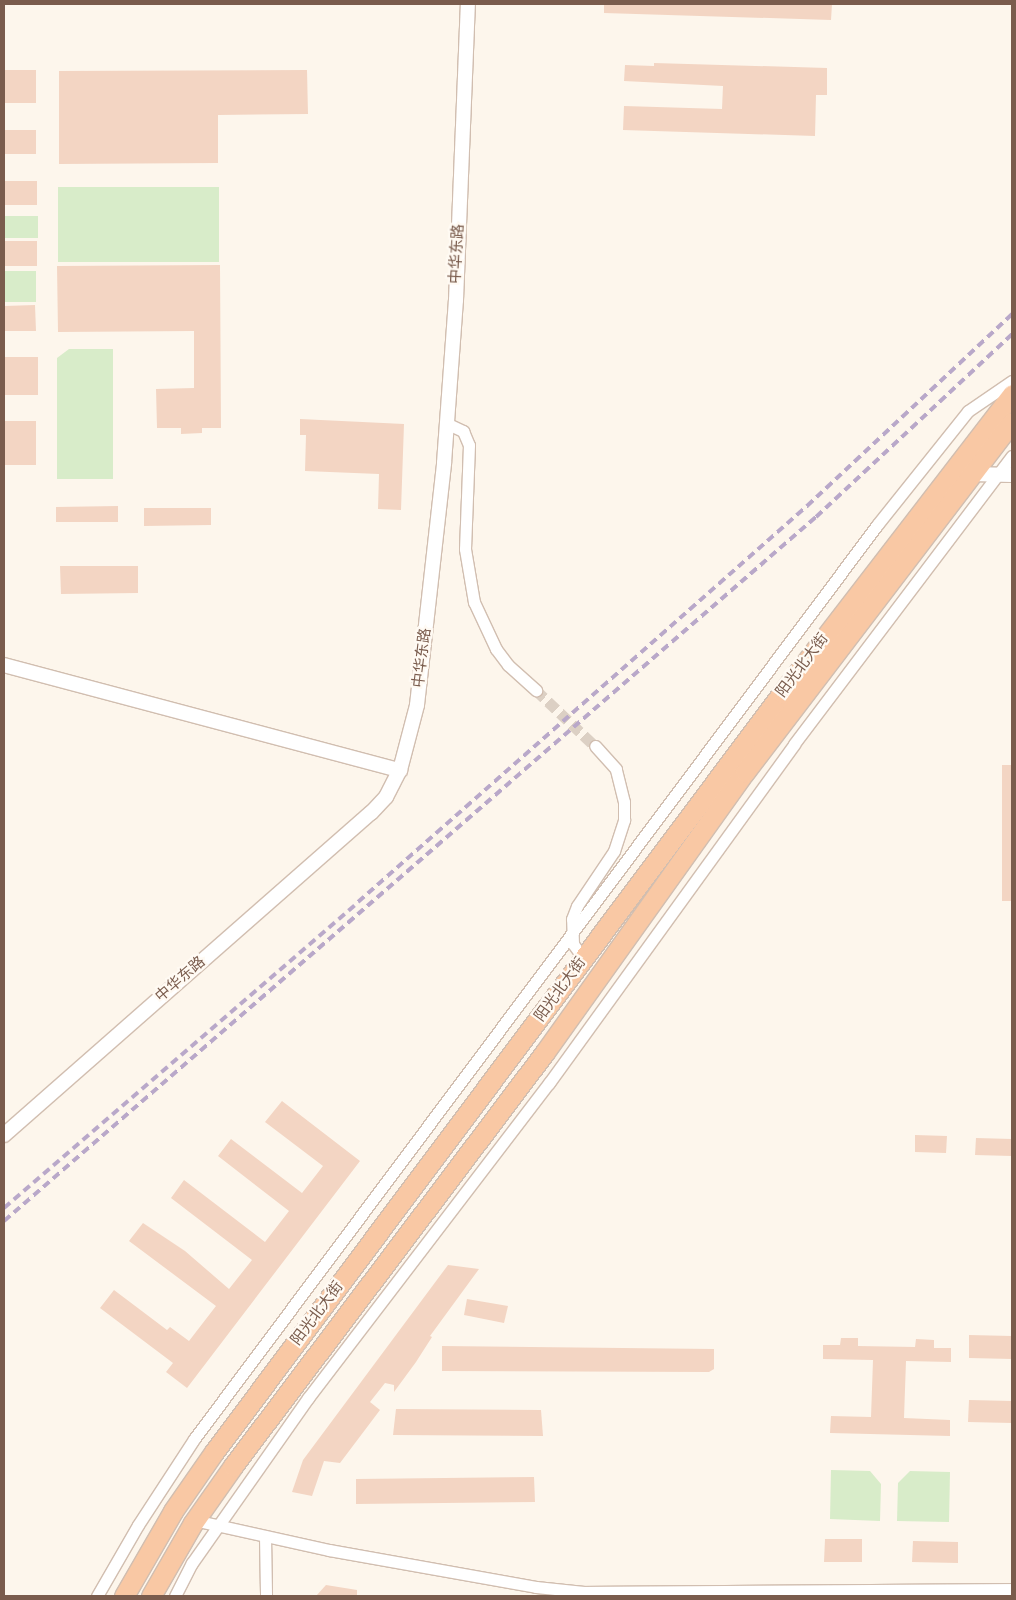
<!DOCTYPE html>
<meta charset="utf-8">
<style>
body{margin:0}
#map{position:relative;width:1016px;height:1600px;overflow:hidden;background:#fdf6ec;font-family:Overpass,"Noto Sans SC",sans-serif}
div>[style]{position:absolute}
.green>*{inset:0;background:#d8ecc9}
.building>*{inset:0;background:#f3d5c3}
.minor-tunnel>*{height:11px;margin-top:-5.5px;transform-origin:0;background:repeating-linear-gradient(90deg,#dcd0c4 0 11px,transparent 0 16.5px)}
.roads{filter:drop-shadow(1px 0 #d1beb0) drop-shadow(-1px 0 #d1beb0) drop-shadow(0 1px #d1beb0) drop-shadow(0 -1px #d1beb0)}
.minor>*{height:11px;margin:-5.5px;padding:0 5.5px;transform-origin:5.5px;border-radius:5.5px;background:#fff}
.tertiary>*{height:14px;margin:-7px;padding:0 7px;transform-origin:7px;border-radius:7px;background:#fff}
.trunk>*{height:19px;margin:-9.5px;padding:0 9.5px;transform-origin:9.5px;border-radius:9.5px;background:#f9c8a4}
.rail>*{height:4px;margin-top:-2px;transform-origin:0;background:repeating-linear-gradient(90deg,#b9a8c9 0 8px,transparent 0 13px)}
span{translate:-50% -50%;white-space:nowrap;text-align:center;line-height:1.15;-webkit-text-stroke:4.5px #fffaf3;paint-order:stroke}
.street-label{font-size:15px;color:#7a5c4d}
.frame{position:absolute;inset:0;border:5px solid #7a5c4d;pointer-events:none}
</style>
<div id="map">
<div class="green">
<i style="clip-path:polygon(58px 187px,219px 187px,219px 262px,58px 262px)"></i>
<i style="clip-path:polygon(4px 216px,38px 216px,38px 238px,4px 238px)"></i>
<i style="clip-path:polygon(4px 271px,36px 271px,36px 302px,4px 302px)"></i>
<i style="clip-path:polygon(69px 349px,113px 349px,113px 479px,57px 479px,57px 358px)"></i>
<i style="clip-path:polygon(831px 1470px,870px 1471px,881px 1484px,880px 1521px,830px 1519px)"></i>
<i style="clip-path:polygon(910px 1471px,950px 1472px,949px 1522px,897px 1521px,898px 1483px)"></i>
</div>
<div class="building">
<i style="clip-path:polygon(604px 4px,832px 4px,831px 20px,604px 13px)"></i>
<i style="clip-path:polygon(654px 63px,827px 68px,827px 95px,816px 95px,815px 136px,623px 130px,624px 106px,722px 109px,723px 86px,624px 81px,625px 65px,654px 66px)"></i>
<i style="clip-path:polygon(4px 70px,36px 70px,36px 103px,4px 103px)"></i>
<i style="clip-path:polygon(307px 70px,308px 114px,218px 115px,218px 163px,59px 164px,59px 71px)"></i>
<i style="clip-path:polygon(4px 130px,36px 130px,36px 154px,4px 154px)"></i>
<i style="clip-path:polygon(4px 181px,37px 181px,37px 205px,4px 205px)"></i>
<i style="clip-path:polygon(4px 241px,37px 241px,37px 266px,4px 266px)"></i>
<i style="clip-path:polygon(220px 265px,221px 428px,202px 428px,202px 433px,181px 434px,181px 428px,157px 428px,156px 389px,194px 388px,194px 331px,58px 332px,57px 266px)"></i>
<i style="clip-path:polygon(35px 305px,36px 331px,4px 331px,4px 306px)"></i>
<i style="clip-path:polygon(4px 357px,38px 357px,38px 395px,4px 395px)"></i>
<i style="clip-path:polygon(300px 419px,404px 424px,401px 510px,378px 509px,379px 474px,305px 471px,306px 435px,300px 435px)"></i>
<i style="clip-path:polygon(4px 421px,36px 421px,36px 465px,4px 465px)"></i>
<i style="clip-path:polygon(118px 506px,118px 522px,56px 522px,56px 507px)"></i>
<i style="clip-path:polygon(144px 508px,211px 508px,211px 525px,144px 526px)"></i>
<i style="clip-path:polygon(60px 566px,138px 566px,138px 593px,61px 594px)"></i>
<i style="clip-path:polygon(1002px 765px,1012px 765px,1012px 901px,1002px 901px)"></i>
<i style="clip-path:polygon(282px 1101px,360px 1161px,187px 1388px,166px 1372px,173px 1363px,100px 1308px,114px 1290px,167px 1330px,170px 1327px,189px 1341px,216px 1306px,129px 1241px,143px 1223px,185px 1251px,229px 1289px,252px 1260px,171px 1198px,184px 1180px,265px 1242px,289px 1211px,218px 1156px,231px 1139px,302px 1193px,323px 1166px,265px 1122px)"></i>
<i style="clip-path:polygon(915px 1135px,947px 1136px,946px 1153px,915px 1152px)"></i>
<i style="clip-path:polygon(976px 1138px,1012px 1139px,1012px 1156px,975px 1155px)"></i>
<i style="clip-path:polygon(448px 1265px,479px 1269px,430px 1336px,432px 1337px,416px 1362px,394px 1392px,394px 1385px,385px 1383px,370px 1402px,380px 1410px,340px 1463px,324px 1461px,312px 1496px,292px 1492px,303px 1460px)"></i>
<i style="clip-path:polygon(467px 1299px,508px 1306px,504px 1323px,464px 1315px)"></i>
<i style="clip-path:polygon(969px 1335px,1012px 1336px,1012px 1359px,969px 1358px)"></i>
<i style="clip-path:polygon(841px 1338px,858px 1338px,858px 1346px,915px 1347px,916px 1339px,934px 1340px,934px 1348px,951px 1348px,951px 1362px,906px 1361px,904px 1418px,950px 1420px,950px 1436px,830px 1433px,831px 1416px,871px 1417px,873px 1360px,823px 1359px,823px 1345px,840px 1345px)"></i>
<i style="clip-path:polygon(442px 1346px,714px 1349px,714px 1369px,709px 1372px,442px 1371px)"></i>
<i style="clip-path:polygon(969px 1400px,1012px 1401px,1012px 1423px,968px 1422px)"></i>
<i style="clip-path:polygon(396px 1409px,541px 1410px,543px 1436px,393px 1435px)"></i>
<i style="clip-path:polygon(534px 1477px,535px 1502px,356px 1504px,356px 1479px)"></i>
<i style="clip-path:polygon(825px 1539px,862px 1539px,862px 1562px,824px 1562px)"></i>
<i style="clip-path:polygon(913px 1541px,958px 1542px,958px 1563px,912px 1562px)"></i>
<i style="clip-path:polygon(326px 1585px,357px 1590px,357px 1596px,316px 1596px)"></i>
</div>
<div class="minor-tunnel">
<i style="left:536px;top:690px;width:81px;rotate:43.5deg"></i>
</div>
<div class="roads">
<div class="minor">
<i style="left:448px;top:424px;width:17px;rotate:25deg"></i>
<i style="left:463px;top:431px;width:15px;rotate:67deg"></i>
<i style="left:469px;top:445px;width:104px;rotate:92.2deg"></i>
<i style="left:465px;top:549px;width:54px;rotate:80.4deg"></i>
<i style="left:474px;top:602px;width:52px;rotate:64.9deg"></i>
<i style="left:496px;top:649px;width:20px;rotate:53deg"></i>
<i style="left:508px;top:665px;width:38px;rotate:42deg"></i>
<i style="left:584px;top:959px;width:19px;rotate:-126deg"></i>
<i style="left:573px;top:944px;width:25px;rotate:-92deg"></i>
<i style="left:572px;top:919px;width:14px;rotate:-69deg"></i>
<i style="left:577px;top:906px;width:66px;rotate:-56.1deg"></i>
<i style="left:614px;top:851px;width:33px;rotate:-72deg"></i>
<i style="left:624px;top:820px;width:18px;rotate:-90deg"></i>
<i style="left:624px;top:802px;width:34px;rotate:-104deg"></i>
<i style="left:616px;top:769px;width:31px;rotate:-132deg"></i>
<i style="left:194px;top:1520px;width:138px;rotate:12.5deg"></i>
<i style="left:329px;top:1550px;width:210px;rotate:10.1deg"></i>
<i style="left:536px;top:1587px;width:48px;rotate:5.9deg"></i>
<i style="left:584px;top:1592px;width:428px;rotate:-0.4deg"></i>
<i style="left:265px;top:1536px;width:60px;rotate:89deg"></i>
<i style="left:97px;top:1596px;width:82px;rotate:-60deg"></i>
<i style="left:138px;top:1525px;width:103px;rotate:-56.9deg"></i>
<i style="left:194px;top:1439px;width:1141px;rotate:-53.23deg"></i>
<i style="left:877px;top:525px;width:146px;rotate:-51.4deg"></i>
<i style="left:968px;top:411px;width:53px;rotate:-34.3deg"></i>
<i style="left:175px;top:1596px;width:37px;rotate:-63deg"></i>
<i style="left:192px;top:1563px;width:202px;rotate:-54.9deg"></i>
<i style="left:308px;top:1398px;width:397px;rotate:-52.6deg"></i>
<i style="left:549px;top:1083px;width:418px;rotate:-54.1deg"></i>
<i style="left:794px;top:744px;width:361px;rotate:-52.9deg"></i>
</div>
<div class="tertiary">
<i style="left:972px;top:474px;width:40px;rotate:1.4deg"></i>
<i style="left:4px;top:665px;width:410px;rotate:14.9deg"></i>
<i style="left:4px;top:1135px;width:488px;rotate:-41.3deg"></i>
<i style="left:371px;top:813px;width:22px;rotate:-47deg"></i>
<i style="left:386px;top:797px;width:30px;rotate:-63deg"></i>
<i style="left:400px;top:770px;width:67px;rotate:-75.3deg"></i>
<i style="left:417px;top:705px;width:244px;rotate:-83.6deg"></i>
<i style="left:444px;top:463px;width:163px;rotate:-85.8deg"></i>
<i style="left:456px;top:300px;width:296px;rotate:-87.7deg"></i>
</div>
<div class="trunk">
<i style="left:124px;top:1596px;width:98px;rotate:-60deg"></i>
<i style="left:173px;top:1511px;width:72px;rotate:-55.2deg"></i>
<i style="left:214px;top:1452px;width:948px;rotate:-53.19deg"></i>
<i style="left:782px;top:693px;width:377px;rotate:-52.4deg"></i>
<i style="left:151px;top:1596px;width:84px;rotate:-60.1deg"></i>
<i style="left:193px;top:1523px;width:70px;rotate:-54.9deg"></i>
<i style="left:233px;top:1466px;width:518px;rotate:-53deg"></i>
<i style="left:545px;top:1052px;width:344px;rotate:-54.5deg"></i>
<i style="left:745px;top:772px;width:440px;rotate:-52.7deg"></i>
</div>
</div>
<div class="rail">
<i style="left:4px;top:1208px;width:468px;rotate:-40.8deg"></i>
<i style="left:358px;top:902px;width:599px;rotate:-41.41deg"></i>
<i style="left:807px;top:506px;width:281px;rotate:-43.1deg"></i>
<i style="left:4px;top:1221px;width:1075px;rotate:-40.93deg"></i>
<i style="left:816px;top:517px;width:268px;rotate:-43deg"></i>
</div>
<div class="street-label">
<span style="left:458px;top:254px;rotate:-87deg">中华东路</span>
<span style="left:423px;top:658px;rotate:-83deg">中华东路</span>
<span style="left:803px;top:666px;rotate:-53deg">阳光北大街</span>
<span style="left:181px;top:980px;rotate:-41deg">中华东路</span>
<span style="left:561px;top:990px;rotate:-54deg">阳光北大街</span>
<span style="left:318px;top:1314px;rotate:-53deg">阳光北大街</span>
</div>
<div class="frame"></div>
</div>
